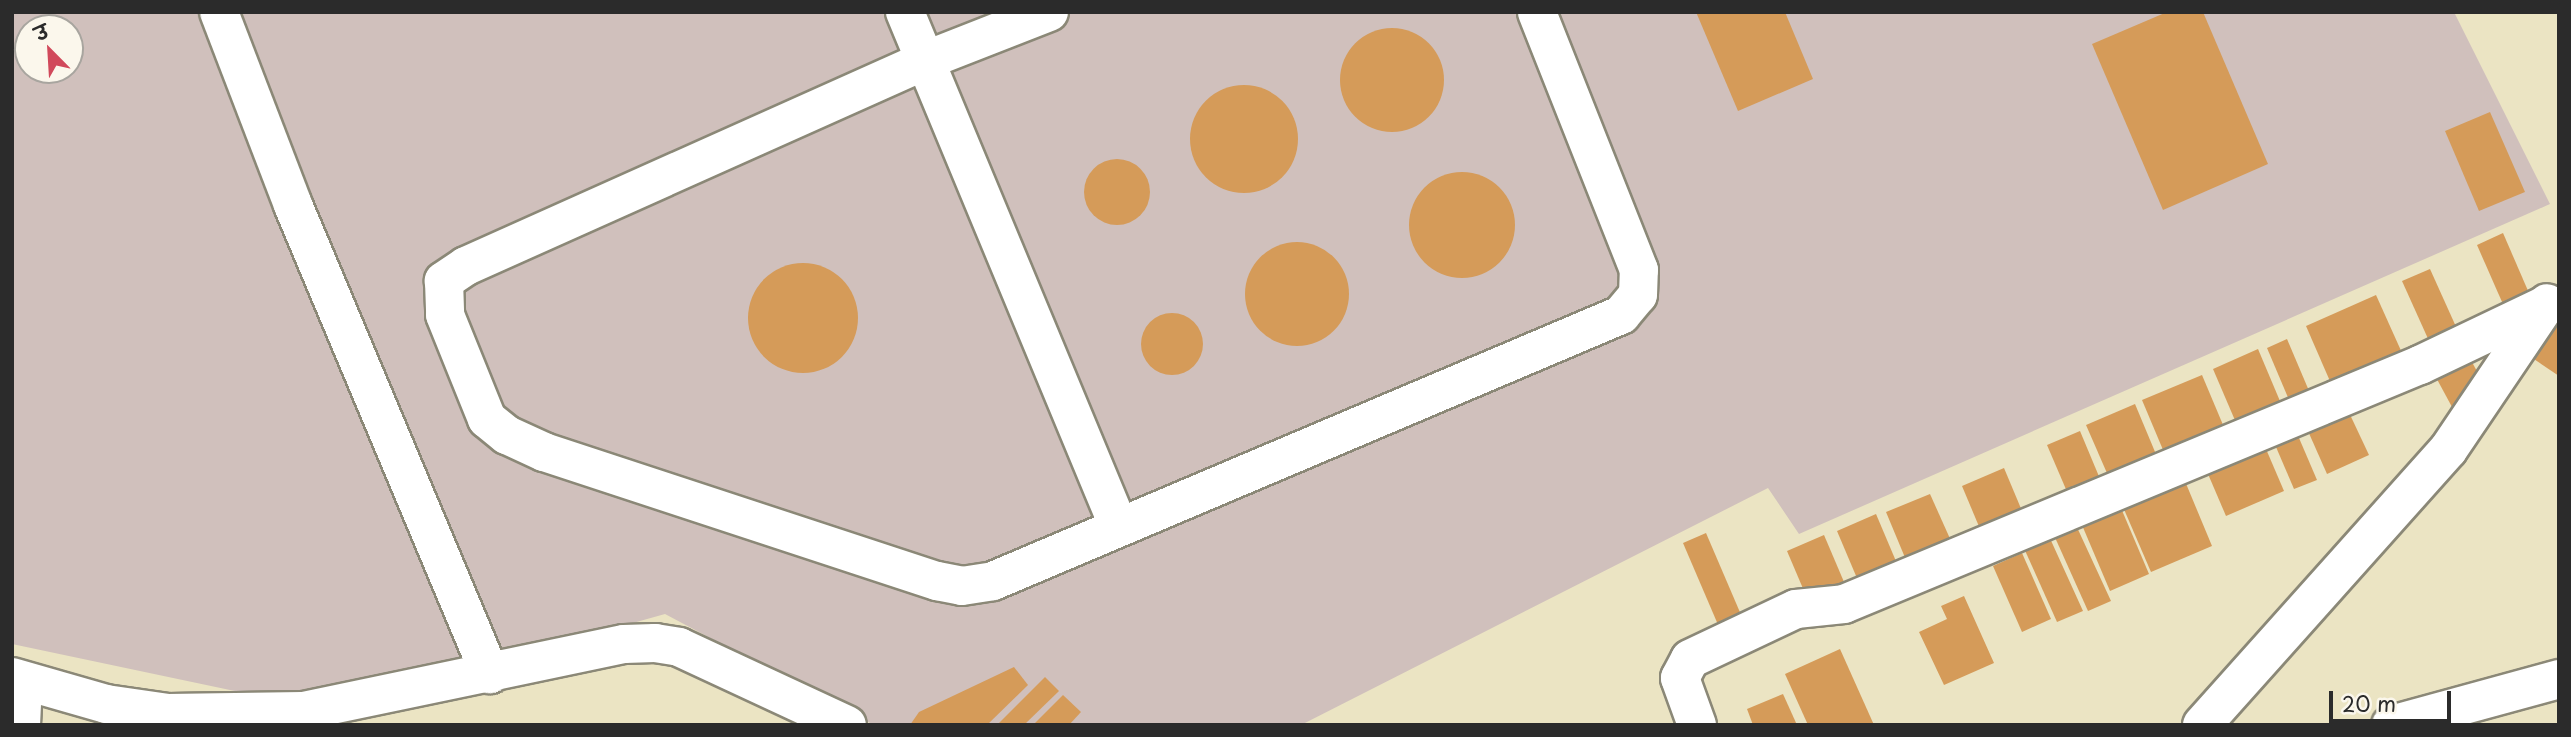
<!DOCTYPE html>
<meta charset="utf-8">
<style>
body{margin:0}
#map{position:relative;width:2571px;height:737px;overflow:hidden;background:#ebe4c3;font-family:"Playpen Sans","Playpen Sans Deva",sans-serif}
div>[style]{position:absolute}
.industrial>*{inset:0;background:#d0c0bc}
.building>*{inset:0;background:#d59b59}
.round{border-radius:50%}
.roads{filter:drop-shadow(2px 0 #8b8877) drop-shadow(-2px 0 #8b8877) drop-shadow(0 2px #8b8877) drop-shadow(0 -2px #8b8877)}
.minor>*{height:38px;margin:-19px;padding:0 19px;transform-origin:19px;border-radius:19px;background:#fff}
span{translate:-50% -50%;white-space:nowrap;text-align:center;line-height:1.15;-webkit-text-stroke:5px #fbf7ec;paint-order:stroke}
.frame{position:absolute;inset:0;border:14px solid #2b2b2b;pointer-events:none}
.north{position:absolute;left:14px;top:14px;width:70px;height:70px;box-sizing:border-box;background:#fbf7ec;border:2px solid #a8a59f;border-radius:50%;rotate:336deg;font-size:19px;font-weight:700;line-height:28px;text-align:center;color:#2b2b2b}
.north::after{content:'';display:block;margin:auto;width:24px;height:32px;background:#d1495b;clip-path:polygon(50% 0,100% 100%,50% 72%,0 100%)}
.scale{position:absolute;left:2329px;top:691px;width:122px;height:32px;box-sizing:border-box;border:4px solid #2b2b2b;border-top:0;padding-left:9px;font-size:21px;line-height:24px;white-space:nowrap;color:#2b2b2b;-webkit-text-stroke:5px #fbf7ec;paint-order:stroke}
</style>
<div id="map">
<div class="industrial">
<i style="clip-path:polygon(evenodd,12px 12px,2454px 12px,2550px 204px,1799px 534px,1768px 488px,1301px 725px,874px 725px,665px 614px,497px 661px,263px 697px,12px 644px,12px 12px,28px 28px,70px 28px,70px 70px,28px 70px,28px 28px)"></i>
</div>
<div class="building">
<i style="clip-path:polygon(1696px 12px,1785px 12px,1813px 79px,1738px 111px)"></i>
<i style="clip-path:polygon(2167px 12px,2203px 12px,2268px 164px,2163px 210px,2092px 44px)"></i>
<i class="round" style="left:1340px;top:28px;width:104px;height:104px"></i>
<i class="round" style="left:1190px;top:85px;width:108px;height:108px"></i>
<i style="clip-path:polygon(2490px 112px,2525px 192px,2479px 211px,2445px 131px)"></i>
<i class="round" style="left:1084px;top:159px;width:66px;height:66px"></i>
<i class="round" style="left:1409px;top:172px;width:106px;height:106px"></i>
<i style="clip-path:polygon(2503px 233px,2532px 300px,2506px 311px,2477px 245px)"></i>
<i class="round" style="left:1245px;top:242px;width:104px;height:104px"></i>
<i class="round" style="left:748px;top:263px;width:110px;height:110px"></i>
<i style="clip-path:polygon(2430px 269px,2462px 340px,2434px 352px,2402px 281px)"></i>
<i style="clip-path:polygon(2376px 295px,2407px 364px,2336px 395px,2306px 326px)"></i>
<i class="round" style="left:1141px;top:313px;width:62px;height:62px"></i>
<i style="clip-path:polygon(2553px 321px,2559px 325px,2559px 376px,2528px 355px)"></i>
<i style="clip-path:polygon(2287px 339px,2315px 405px,2295px 414px,2267px 348px)"></i>
<i style="clip-path:polygon(2258px 349px,2285px 413px,2240px 432px,2213px 369px)"></i>
<i style="clip-path:polygon(2466px 351px,2486px 388px,2452px 407px,2432px 370px)"></i>
<i style="clip-path:polygon(2202px 375px,2226px 432px,2166px 457px,2142px 400px)"></i>
<i style="clip-path:polygon(2135px 404px,2158px 459px,2110px 480px,2086px 425px)"></i>
<i style="clip-path:polygon(2345px 404px,2369px 455px,2327px 474px,2304px 422px)"></i>
<i style="clip-path:polygon(2293px 424px,2317px 480px,2294px 489px,2270px 433px)"></i>
<i style="clip-path:polygon(2080px 431px,2103px 486px,2071px 501px,2047px 445px)"></i>
<i style="clip-path:polygon(2260px 435px,2284px 491px,2226px 516px,2202px 460px)"></i>
<i style="clip-path:polygon(2004px 468px,2025px 518px,1983px 536px,1962px 486px)"></i>
<i style="clip-path:polygon(2182px 474px,2212px 546px,2151px 572px,2120px 500px)"></i>
<i style="clip-path:polygon(1930px 494px,1956px 552px,1911px 572px,1886px 512px)"></i>
<i style="clip-path:polygon(2118px 501px,2149px 574px,2110px 591px,2079px 518px)"></i>
<i style="clip-path:polygon(1876px 514px,1901px 573px,1862px 590px,1837px 531px)"></i>
<i style="clip-path:polygon(2075px 523px,2111px 601px,2088px 611px,2053px 533px)"></i>
<i style="clip-path:polygon(1706px 533px,1745px 624px,1722px 634px,1683px 543px)"></i>
<i style="clip-path:polygon(2048px 534px,2083px 611px,2057px 622px,2023px 546px)"></i>
<i style="clip-path:polygon(1824px 535px,1847px 589px,1810px 605px,1787px 551px)"></i>
<i style="clip-path:polygon(2022px 553px,2051px 619px,2022px 632px,1993px 566px)"></i>
<i style="clip-path:polygon(1964px 596px,1994px 663px,1944px 685px,1919px 632px,1947px 619px,1941px 606px)"></i>
<i style="clip-path:polygon(1840px 649px,1874px 725px,1808px 725px,1785px 674px)"></i>
<i style="clip-path:polygon(1014px 667px,1028px 685px,987px 725px,910px 725px,919px 712px)"></i>
<i style="clip-path:polygon(1045px 677px,1059px 691px,1024px 725px,997px 725px)"></i>
<i style="clip-path:polygon(1783px 694px,1797px 725px,1753px 725px,1747px 709px)"></i>
<i style="clip-path:polygon(1063px 695px,1081px 712px,1069px 725px,1033px 725px)"></i>
</div>
<div class="roads">
<div class="minor">
<i style="left:219px;top:12px;width:207px;rotate:69deg"></i>
<i style="left:293px;top:205px;width:509px;rotate:67.22deg"></i>
<i style="left:905px;top:12px;width:555px;rotate:67.45deg"></i>
<i style="left:1049px;top:12px;width:134px;rotate:158.6deg"></i>
<i style="left:924px;top:61px;width:502px;rotate:155.89deg"></i>
<i style="left:466px;top:266px;width:27px;rotate:146deg"></i>
<i style="left:444px;top:281px;width:34px;rotate:88deg"></i>
<i style="left:445px;top:315px;width:112px;rotate:68deg"></i>
<i style="left:487px;top:419px;width:26px;rotate:39deg"></i>
<i style="left:507px;top:435px;width:41px;rotate:24.7deg"></i>
<i style="left:544px;top:452px;width:414px;rotate:18.2deg"></i>
<i style="left:937px;top:581px;width:25px;rotate:11deg"></i>
<i style="left:962px;top:586px;width:31px;rotate:-9deg"></i>
<i style="left:993px;top:581px;width:682px;rotate:-22.96deg"></i>
<i style="left:1621px;top:315px;width:26px;rotate:-50deg"></i>
<i style="left:1638px;top:295px;width:25px;rotate:-88deg"></i>
<i style="left:1639px;top:270px;width:277px;rotate:-111.6deg"></i>
<i style="left:12px;top:677px;width:98px;rotate:16deg"></i>
<i style="left:106px;top:704px;width:63px;rotate:8.3deg"></i>
<i style="left:168px;top:713px;width:135px;rotate:-0.8deg"></i>
<i style="left:303px;top:711px;width:328px;rotate:-11.8deg"></i>
<i style="left:624px;top:644px;width:31px;rotate:-2deg"></i>
<i style="left:655px;top:643px;width:24px;rotate:9deg"></i>
<i style="left:679px;top:647px;width:185px;rotate:24.9deg"></i>
<i style="left:21px;top:725px;width:43px;rotate:-87.3deg"></i>
<i style="left:1697px;top:725px;width:50px;rotate:-109.9deg"></i>
<i style="left:1680px;top:678px;width:21px;rotate:-62deg"></i>
<i style="left:1690px;top:659px;width:117px;rotate:-25.3deg"></i>
<i style="left:1796px;top:609px;width:48px;rotate:-5.9deg"></i>
<i style="left:1844px;top:604px;width:624px;rotate:-22.54deg"></i>
<i style="left:2420px;top:365px;width:140px;rotate:-25.5deg"></i>
<i style="left:2202px;top:725px;width:369px;rotate:-48.2deg"></i>
<i style="left:2448px;top:450px;width:177px;rotate:-56deg"></i>
<i style="left:2391px;top:725px;width:174px;rotate:-15.3deg"></i>
</div>
</div>
<div class="frame"></div>
<div class="north">उ</div>
<div class="scale">20 m</div>
</div>
